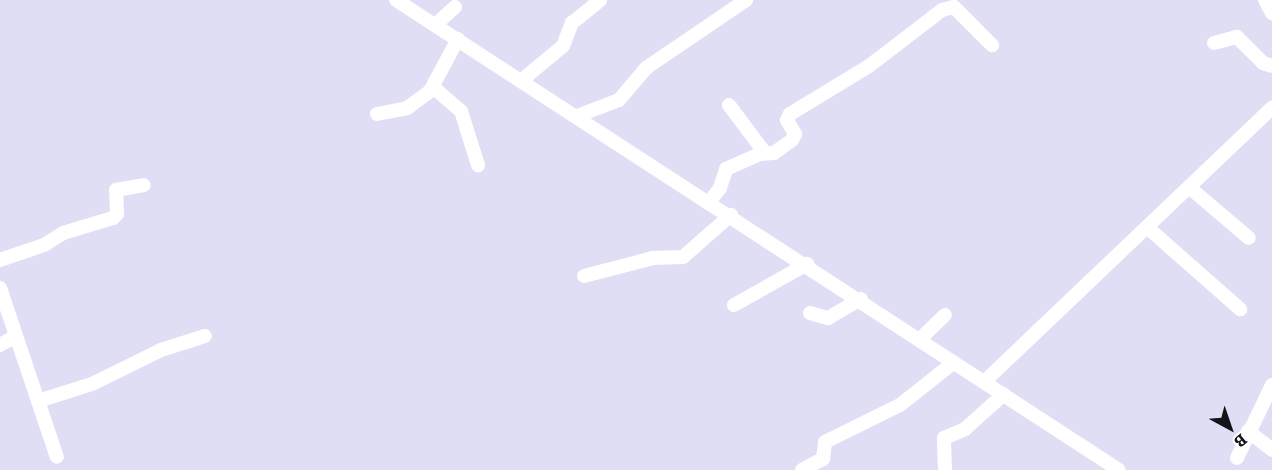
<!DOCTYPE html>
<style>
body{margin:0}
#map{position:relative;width:1272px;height:470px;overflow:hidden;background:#e0def5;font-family:Literata,serif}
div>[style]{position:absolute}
.minor>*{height:14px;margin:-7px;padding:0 7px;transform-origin:7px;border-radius:7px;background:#fff}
span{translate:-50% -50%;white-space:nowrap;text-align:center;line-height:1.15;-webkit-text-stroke:5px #fff;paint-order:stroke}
.north{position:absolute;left:1200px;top:398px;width:60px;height:60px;-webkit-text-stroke:4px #fff;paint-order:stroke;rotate:140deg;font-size:16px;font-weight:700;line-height:24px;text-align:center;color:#13131a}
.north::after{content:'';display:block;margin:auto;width:21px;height:27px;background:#13131a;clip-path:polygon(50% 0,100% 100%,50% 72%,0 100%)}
</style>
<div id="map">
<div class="minor">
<i style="left:396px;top:0;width:862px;rotate:33.03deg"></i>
<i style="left:1265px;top:0;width:15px;rotate:62deg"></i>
<i style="left:435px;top:25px;width:27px;rotate:-42deg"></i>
<i style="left:1214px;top:43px;width:24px;rotate:-15deg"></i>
<i style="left:1237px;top:37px;width:37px;rotate:45deg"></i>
<i style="left:1263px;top:63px;width:9px;rotate:18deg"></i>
<i style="left:522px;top:80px;width:53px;rotate:-39.7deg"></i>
<i style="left:563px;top:46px;width:25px;rotate:-69deg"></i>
<i style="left:572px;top:23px;width:36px;rotate:-39deg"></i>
<i style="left:433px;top:87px;width:37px;rotate:41deg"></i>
<i style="left:461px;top:111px;width:57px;rotate:72.5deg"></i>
<i style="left:729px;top:105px;width:60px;rotate:53.1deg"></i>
<i style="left:377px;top:114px;width:31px;rotate:-11deg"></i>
<i style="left:407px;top:108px;width:29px;rotate:-36deg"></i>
<i style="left:430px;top:91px;width:59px;rotate:-61.7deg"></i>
<i style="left:577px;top:116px;width:45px;rotate:-20.9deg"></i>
<i style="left:619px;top:100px;width:42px;rotate:-49.8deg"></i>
<i style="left:646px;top:68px;width:121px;rotate:-34.2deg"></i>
<i style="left:1190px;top:188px;width:77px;rotate:40.3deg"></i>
<i style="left:710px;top:201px;width:16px;rotate:-52deg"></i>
<i style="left:720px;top:188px;width:20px;rotate:-72deg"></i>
<i style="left:726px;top:169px;width:36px;rotate:-24deg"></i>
<i style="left:759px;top:154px;width:15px;rotate:-4deg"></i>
<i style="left:774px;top:153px;width:22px;rotate:-36deg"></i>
<i style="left:792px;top:140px;width:7px;rotate:-63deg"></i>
<i style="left:795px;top:134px;width:16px;rotate:-120deg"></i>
<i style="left:787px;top:120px;width:7px;rotate:-63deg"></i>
<i style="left:790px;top:114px;width:92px;rotate:-31.3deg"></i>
<i style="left:869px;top:66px;width:92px;rotate:-37.5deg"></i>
<i style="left:942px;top:10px;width:12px;rotate:-14deg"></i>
<i style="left:954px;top:7px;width:54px;rotate:45deg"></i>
<i style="left:1148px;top:228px;width:123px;rotate:41.4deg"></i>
<i style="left:0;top:260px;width:46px;rotate:-18.8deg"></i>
<i style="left:44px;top:245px;width:22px;rotate:-32deg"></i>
<i style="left:63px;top:233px;width:52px;rotate:-16.7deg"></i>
<i style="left:113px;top:218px;width:6px;rotate:-45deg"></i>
<i style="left:117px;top:214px;width:24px;rotate:-92deg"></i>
<i style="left:116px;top:190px;width:28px;rotate:-10deg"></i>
<i style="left:584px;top:276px;width:71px;rotate:-14.6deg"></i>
<i style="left:653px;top:258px;width:30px;rotate:-2deg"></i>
<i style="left:683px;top:257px;width:64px;rotate:-41.2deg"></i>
<i style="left:0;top:288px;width:178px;rotate:71.4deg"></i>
<i style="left:734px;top:305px;width:84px;rotate:-29.3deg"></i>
<i style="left:810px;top:313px;width:19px;rotate:16deg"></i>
<i style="left:828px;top:318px;width:38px;rotate:-30deg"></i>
<i style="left:919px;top:340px;width:36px;rotate:-44deg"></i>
<i style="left:0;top:345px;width:18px;rotate:-29deg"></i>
<i style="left:984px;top:382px;width:398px;rotate:-43.6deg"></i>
<i style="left:38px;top:401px;width:57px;rotate:-17.5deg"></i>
<i style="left:92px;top:384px;width:77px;rotate:-26.2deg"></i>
<i style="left:161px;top:350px;width:46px;rotate:-17.7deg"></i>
<i style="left:1248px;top:431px;width:31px;rotate:38deg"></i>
<i style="left:1237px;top:458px;width:81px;rotate:-64.4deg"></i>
<i style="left:802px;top:470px;width:24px;rotate:-28deg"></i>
<i style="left:823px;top:459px;width:17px;rotate:-83deg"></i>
<i style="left:825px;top:442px;width:84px;rotate:-26.3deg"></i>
<i style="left:900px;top:405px;width:68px;rotate:-38.4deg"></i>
<i style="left:945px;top:470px;width:32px;rotate:-92deg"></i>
<i style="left:944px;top:438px;width:23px;rotate:-23deg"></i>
<i style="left:965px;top:429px;width:52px;rotate:-41.9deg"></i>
</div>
<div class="north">B</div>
</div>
